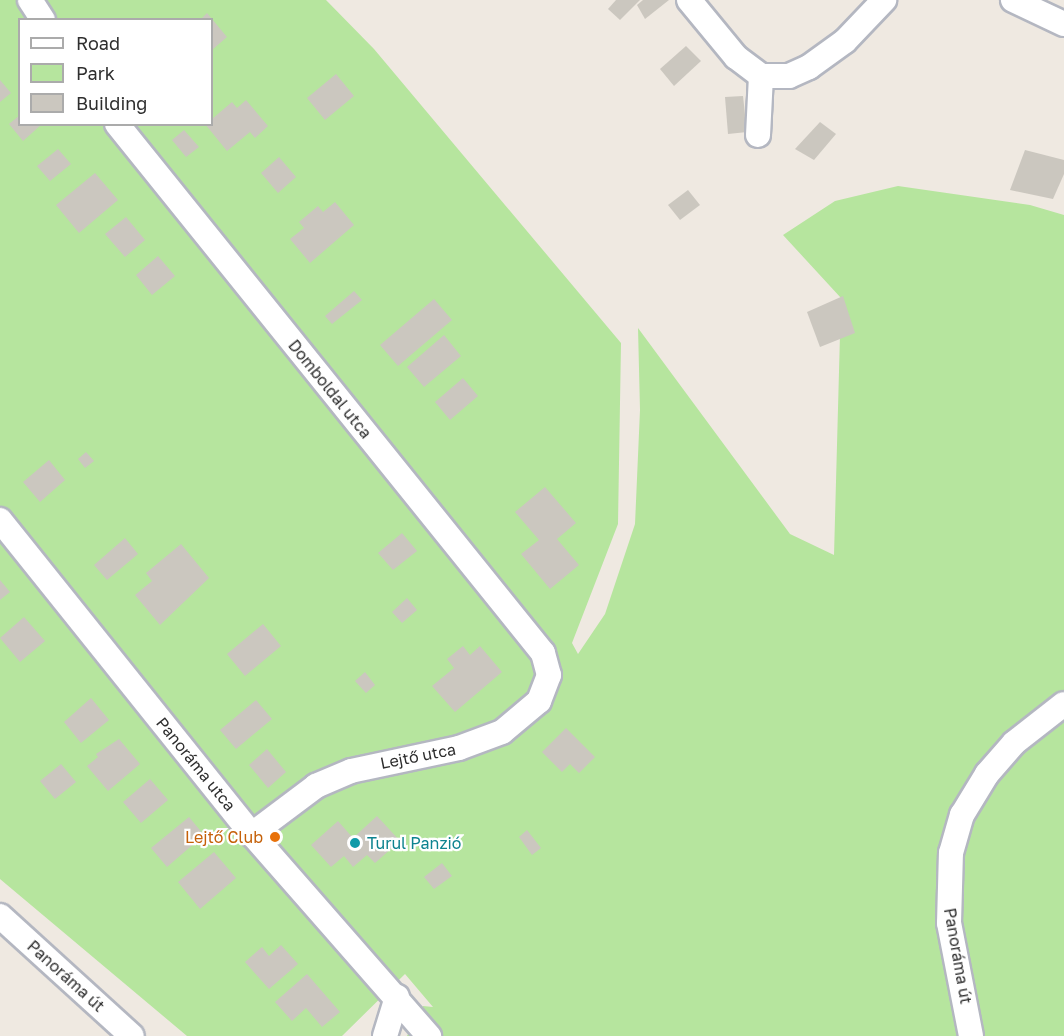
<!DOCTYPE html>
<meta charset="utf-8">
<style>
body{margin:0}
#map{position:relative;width:1064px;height:1036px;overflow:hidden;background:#efe9e1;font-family:"Golos Text",sans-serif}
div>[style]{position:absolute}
.green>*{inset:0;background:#b6e59e}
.building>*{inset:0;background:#cbc7bf}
.roads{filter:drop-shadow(2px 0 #b4b7c1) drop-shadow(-2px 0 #b4b7c1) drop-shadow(0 2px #b4b7c1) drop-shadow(0 -2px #b4b7c1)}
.street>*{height:24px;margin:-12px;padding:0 12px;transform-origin:12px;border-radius:12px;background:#fff}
.dots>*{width:16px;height:16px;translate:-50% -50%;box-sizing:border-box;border:3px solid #fff;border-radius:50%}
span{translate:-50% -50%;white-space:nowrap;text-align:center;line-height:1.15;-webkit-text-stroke:4.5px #fff;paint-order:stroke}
.street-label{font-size:16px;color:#2e2e2e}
.food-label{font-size:16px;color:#c56008}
.right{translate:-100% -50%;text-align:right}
.culture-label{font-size:16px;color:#0d838f}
.left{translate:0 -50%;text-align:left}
.legend{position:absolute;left:18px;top:18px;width:195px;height:108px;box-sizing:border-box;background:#fff;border:2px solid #ababab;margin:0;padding:8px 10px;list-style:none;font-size:18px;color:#2e2e2e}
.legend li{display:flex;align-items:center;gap:12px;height:30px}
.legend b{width:30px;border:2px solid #ababab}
</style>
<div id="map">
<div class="green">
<i style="clip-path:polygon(evenodd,0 0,326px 0,374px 49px,621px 343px,618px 524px,572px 643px,578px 654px,605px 614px,635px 524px,640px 410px,638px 328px,790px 534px,834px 555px,841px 298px,783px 235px,835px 201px,898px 186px,1030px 205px,1064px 215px,1064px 1036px,407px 1036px,423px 1006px,433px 1007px,405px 974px,342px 1036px,187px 1036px,0 879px,0 0,20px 20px,212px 20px,212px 124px,20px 124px,20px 20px)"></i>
</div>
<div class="building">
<i style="clip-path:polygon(616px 0,640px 0,620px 20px,608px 9px)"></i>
<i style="clip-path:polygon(643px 0,669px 0,645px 19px,637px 5px)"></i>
<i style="clip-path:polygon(207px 13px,227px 37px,212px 50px,212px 20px,200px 20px)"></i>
<i style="clip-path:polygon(686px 46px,701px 61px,674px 86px,660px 69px)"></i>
<i style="clip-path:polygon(336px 74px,354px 96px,325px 120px,307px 98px)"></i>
<i style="clip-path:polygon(0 80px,11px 93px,0 102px)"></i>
<i style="clip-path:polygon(743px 96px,747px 132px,728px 134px,725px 97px)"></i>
<i style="clip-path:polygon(246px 100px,268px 126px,255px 138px,250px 132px,227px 151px,205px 124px,212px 124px,212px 119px,232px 102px,237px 108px)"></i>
<i style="clip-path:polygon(20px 115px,20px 124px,42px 124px,23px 141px,9px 124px)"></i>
<i style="clip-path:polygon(820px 122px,836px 134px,814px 160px,795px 149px)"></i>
<i style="clip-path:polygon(184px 130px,199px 147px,186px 157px,172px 140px)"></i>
<i style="clip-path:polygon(58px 149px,71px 164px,50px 181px,37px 166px)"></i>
<i style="clip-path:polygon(1025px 150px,1064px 160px,1064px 174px,1053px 199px,1010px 190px)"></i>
<i style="clip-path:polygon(279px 157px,296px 177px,278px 193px,261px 173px)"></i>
<i style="clip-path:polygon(95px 173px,118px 200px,79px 233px,56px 205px)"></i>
<i style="clip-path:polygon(688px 190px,700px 205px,680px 220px,668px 205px)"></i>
<i style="clip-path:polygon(335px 202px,354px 225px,310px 263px,290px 239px,304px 228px,299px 222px,318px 206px,323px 212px)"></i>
<i style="clip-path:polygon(126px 217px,145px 240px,125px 257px,105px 234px)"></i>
<i style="clip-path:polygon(158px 256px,175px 276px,152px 295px,136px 275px)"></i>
<i style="clip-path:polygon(354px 291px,362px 300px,332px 324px,325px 316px)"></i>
<i style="clip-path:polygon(843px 296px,855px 333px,820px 347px,807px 312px)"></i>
<i style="clip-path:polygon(434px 299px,452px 320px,398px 366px,380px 345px)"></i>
<i style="clip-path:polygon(444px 335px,461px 356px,424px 387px,407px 367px)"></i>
<i style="clip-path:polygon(463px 378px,478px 396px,450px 420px,435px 402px)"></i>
<i style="clip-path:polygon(86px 452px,94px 461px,85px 468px,78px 459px)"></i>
<i style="clip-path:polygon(49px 460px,65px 480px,40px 502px,23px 482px)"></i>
<i style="clip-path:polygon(545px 487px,576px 523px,557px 539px,579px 565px,550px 589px,521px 554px,539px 540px,515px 512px)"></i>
<i style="clip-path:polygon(402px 533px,417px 551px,393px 570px,378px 553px)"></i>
<i style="clip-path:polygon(125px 538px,138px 554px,107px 580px,94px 565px)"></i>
<i style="clip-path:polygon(181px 544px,209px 578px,160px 625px,135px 595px,152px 581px,146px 573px)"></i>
<i style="clip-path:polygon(0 580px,10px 592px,0 600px)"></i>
<i style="clip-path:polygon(407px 598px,417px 610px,402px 623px,392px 612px)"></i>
<i style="clip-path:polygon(24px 617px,45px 641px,20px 662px,0 638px)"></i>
<i style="clip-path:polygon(263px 624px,281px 646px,245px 676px,227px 654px)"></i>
<i style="clip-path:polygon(463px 646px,470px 655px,480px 646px,502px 672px,455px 712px,432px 686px,454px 668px,447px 659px)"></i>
<i style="clip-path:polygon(365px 672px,375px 685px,366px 693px,355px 681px)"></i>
<i style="clip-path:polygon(91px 698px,109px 720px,81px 743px,64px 722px)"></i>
<i style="clip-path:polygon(256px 700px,272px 719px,236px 749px,220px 730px)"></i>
<i style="clip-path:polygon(566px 728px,595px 757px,579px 773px,570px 764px,562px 772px,542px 752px)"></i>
<i style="clip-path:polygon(119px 739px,140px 764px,108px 791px,87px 766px,98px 757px,96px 754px)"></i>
<i style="clip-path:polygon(267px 749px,286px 772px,268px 788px,249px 765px)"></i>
<i style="clip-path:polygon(61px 764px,76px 782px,55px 799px,40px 781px)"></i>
<i style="clip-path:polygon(150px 779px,168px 800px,141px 823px,123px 802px)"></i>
<i style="clip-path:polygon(377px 816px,400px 841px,375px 863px,367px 855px,353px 867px,344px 856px,331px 867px,311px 845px,338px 821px,353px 838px)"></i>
<i style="clip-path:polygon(189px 817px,204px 835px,167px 867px,151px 848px)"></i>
<i style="clip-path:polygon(527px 830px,541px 848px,532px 855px,519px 837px)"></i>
<i style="clip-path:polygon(214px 852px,236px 878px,200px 909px,178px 882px)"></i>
<i style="clip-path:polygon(442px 863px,452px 876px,434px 889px,424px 877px)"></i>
<i style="clip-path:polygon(281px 945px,298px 964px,269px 989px,245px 962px,262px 947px,269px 956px)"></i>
<i style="clip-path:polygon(307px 974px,340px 1012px,322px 1027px,306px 1008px,292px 1021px,275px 1002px)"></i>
</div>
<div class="roads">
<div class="street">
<i style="left:30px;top:0;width:24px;rotate:57deg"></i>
<i style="left:689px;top:0;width:74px;rotate:50.5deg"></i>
<i style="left:736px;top:57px;width:31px;rotate:37deg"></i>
<i style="left:761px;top:76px;width:59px;rotate:92.9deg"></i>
<i style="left:1013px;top:0;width:56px;rotate:25.2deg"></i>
<i style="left:761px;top:76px;width:28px"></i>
<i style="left:789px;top:76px;width:22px;rotate:-24deg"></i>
<i style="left:809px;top:67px;width:44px;rotate:-35.8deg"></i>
<i style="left:845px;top:41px;width:57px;rotate:-46.4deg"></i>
<i style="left:117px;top:124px;width:679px;rotate:51.16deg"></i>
<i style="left:543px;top:653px;width:23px;rotate:75deg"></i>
<i style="left:549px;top:675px;width:28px;rotate:111deg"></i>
<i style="left:539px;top:701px;width:48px;rotate:140deg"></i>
<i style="left:502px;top:732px;width:46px;rotate:159.6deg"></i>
<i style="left:459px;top:748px;width:110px;rotate:168deg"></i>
<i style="left:351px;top:771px;width:38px;rotate:157deg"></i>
<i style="left:316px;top:786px;width:80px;rotate:143.1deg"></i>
<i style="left:0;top:520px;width:403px;rotate:51.3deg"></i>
<i style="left:252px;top:834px;width:269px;rotate:48.8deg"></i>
<i style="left:0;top:916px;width:178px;rotate:42.3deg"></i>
<i style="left:385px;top:1036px;width:41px;rotate:-72.9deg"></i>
<i style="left:971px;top:1036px;width:115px;rotate:-101deg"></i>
<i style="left:949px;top:923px;width:70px;rotate:-88.4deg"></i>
<i style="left:951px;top:853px;width:40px;rotate:-74deg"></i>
<i style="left:962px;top:815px;width:48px;rotate:-58.6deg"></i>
<i style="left:987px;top:774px;width:41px;rotate:-48.9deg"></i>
<i style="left:1014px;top:743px;width:63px;rotate:-38deg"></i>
</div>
</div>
<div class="dots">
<i style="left:275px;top:837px;background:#e8710a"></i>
<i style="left:355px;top:843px;background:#0f9aa8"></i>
</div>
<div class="street-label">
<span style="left:330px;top:389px;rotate:51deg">Domboldal utca</span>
<span style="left:418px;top:756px;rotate:-11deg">Lejtő utca</span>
<span style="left:196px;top:764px;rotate:51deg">Panoráma utca</span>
<span style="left:958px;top:956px;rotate:80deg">Panoráma út</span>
<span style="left:66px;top:976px;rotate:42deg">Panoráma út</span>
</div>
<div class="food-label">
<span class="right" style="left:263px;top:837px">Lejtő Club</span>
</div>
<div class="culture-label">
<span class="left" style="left:367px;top:843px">Turul Panzió</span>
</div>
<ul class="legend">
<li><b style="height:8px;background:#fff"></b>Road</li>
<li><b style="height:16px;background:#b6e59e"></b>Park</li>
<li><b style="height:16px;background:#cbc7bf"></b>Building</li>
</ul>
</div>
